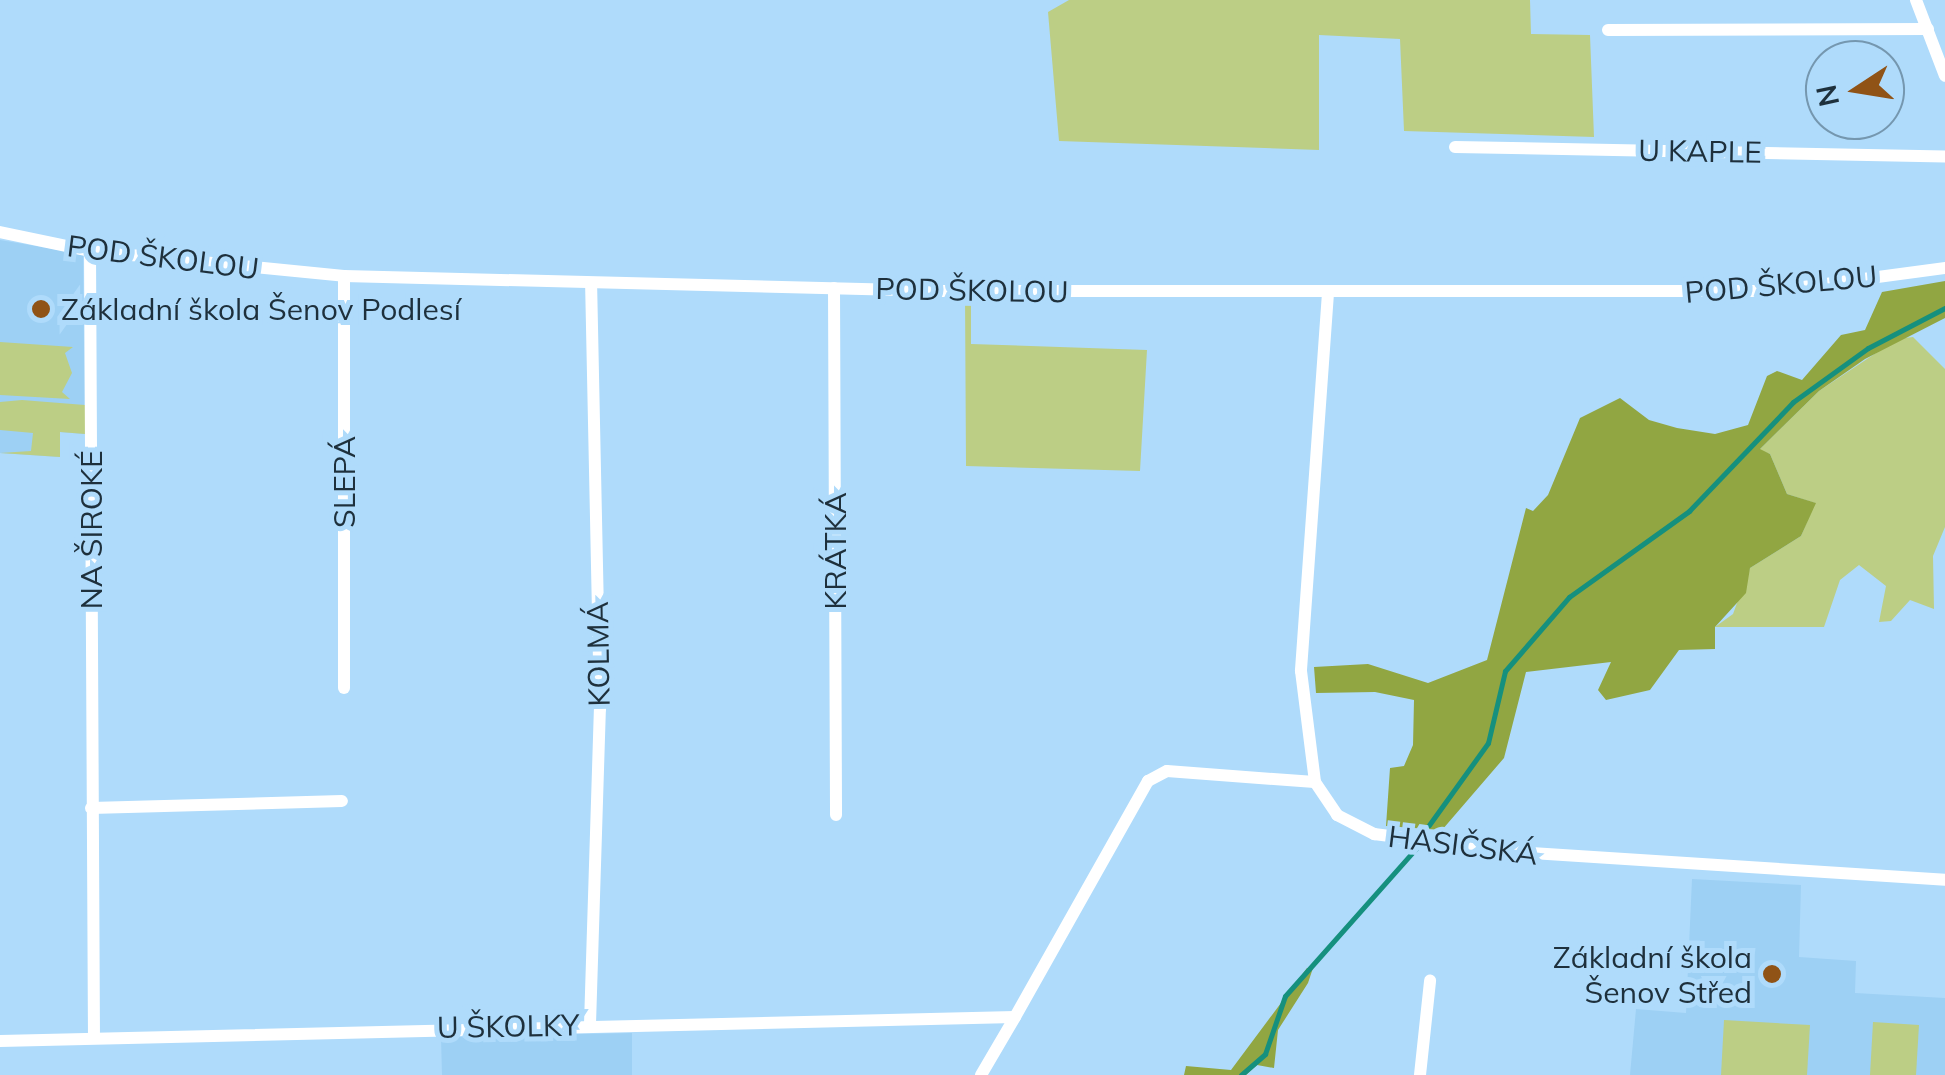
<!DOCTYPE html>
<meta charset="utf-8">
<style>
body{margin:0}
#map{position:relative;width:1945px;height:1075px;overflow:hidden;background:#afdbfb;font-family:Mulish,sans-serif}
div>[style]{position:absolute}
.built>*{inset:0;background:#9dd0f4}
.green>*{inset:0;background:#bcce85}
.forest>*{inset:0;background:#91a642}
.stream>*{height:5px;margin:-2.5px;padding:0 2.5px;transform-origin:2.5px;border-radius:2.5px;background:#15907e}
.minor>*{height:12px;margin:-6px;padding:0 6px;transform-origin:6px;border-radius:6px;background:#fff}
.dots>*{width:28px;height:28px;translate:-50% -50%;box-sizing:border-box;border:5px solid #afdbfb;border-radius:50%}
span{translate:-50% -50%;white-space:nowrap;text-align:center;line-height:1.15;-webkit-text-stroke:10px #afdbfb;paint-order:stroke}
.street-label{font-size:30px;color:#1e303c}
.poi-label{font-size:30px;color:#1e303c}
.left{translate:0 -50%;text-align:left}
.right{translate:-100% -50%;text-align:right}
.north{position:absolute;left:1805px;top:40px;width:100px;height:100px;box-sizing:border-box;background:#afdbfb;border:2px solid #7597af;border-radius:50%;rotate:258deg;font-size:28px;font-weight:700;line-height:40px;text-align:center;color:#1e303c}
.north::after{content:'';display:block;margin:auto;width:35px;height:45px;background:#905316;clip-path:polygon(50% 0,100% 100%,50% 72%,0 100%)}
</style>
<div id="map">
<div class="built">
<i style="clip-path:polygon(0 240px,83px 254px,85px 434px,60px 432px,60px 457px,0 453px)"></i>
<i style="clip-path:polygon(1692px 879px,1801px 885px,1799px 957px,1856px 961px,1855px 993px,1945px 998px,1945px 1075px,1630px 1075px,1636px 1009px,1686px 1013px)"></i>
<i style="clip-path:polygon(632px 1033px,632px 1075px,442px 1075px,441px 1037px)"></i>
</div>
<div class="green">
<i style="clip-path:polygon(1069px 0,1530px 0,1531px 34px,1590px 35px,1594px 137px,1404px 131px,1400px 39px,1319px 35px,1319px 150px,1059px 141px,1048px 12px)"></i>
<i style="clip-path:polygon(965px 296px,971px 296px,971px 344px,1147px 350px,1140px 471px,966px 466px)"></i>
<i style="clip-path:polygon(1913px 337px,1945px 369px,1945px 527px,1933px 556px,1934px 609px,1910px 600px,1891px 621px,1879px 622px,1886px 586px,1859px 565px,1840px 580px,1824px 627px,1715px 627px,1733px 614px,1750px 568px,1801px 536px,1815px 503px,1787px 494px,1770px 454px,1759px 450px,1819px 391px,1897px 339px)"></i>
<i style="clip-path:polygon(0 342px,73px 347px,65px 353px,72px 373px,62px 392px,70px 399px,0 395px)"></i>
<i style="clip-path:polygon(22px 400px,85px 405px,85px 434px,60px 432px,60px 457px,0 453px,31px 451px,33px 433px,0 430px,0 402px)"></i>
<i style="clip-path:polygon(1724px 1020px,1810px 1025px,1807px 1075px,1721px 1075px)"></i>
<i style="clip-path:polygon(1873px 1022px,1919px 1025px,1916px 1075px,1870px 1075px)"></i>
</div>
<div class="forest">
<i style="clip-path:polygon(1945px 281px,1945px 318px,1865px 359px,1819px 391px,1760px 449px,1770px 454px,1787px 494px,1816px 503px,1801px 536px,1750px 568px,1746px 593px,1715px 627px,1715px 649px,1679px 650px,1650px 690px,1606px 700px,1598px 690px,1611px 662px,1526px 672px,1504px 758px,1442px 830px,1386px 826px,1390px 768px,1404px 766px,1413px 745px,1414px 700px,1375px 692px,1316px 693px,1314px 667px,1368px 664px,1428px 683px,1487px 660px,1526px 508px,1533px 511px,1548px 495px,1580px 418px,1620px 398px,1649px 420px,1677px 428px,1715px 434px,1748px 425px,1767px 376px,1777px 371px,1802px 380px,1841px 335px,1865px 330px,1882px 292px)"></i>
<i style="clip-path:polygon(1307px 968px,1313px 968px,1308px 983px,1278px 1030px,1274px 1068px,1257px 1065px,1246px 1075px,1184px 1075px,1186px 1066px,1231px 1070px)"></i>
</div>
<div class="stream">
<i style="left:1429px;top:825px;width:101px;rotate:-54.3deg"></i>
<i style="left:1488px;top:743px;width:74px;rotate:-76.7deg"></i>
<i style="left:1505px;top:671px;width:98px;rotate:-49.1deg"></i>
<i style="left:1569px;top:597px;width:148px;rotate:-35.6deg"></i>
<i style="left:1689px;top:511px;width:151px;rotate:-46.3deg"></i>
<i style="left:1793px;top:402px;width:92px;rotate:-35.8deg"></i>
<i style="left:1868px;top:348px;width:87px;rotate:-27.5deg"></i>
<i style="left:1241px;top:1075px;width:32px;rotate:-41deg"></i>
<i style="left:1265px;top:1054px;width:61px;rotate:-71deg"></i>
<i style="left:1285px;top:996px;width:200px;rotate:-48.4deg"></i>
</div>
<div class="minor">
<i style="left:1916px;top:0;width:81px;rotate:69.1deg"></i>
<i style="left:1608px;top:30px;width:320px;rotate:-0.2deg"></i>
<i style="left:1455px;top:147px;width:490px;rotate:1.1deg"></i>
<i style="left:0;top:232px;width:92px;rotate:11.9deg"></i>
<i style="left:90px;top:251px;width:255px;rotate:5.6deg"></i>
<i style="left:344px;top:276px;width:598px;rotate:1.44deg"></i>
<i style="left:942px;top:291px;width:831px"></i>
<i style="left:1773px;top:291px;width:174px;rotate:-7.6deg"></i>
<i style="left:90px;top:251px;width:787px;rotate:89.71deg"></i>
<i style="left:344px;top:276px;width:412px;rotate:90deg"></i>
<i style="left:834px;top:288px;width:527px;rotate:89.78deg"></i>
<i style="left:1328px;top:293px;width:379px;rotate:94.1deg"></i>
<i style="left:1301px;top:671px;width:112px;rotate:82.8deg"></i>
<i style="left:1315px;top:782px;width:40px;rotate:56deg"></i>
<i style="left:1337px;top:815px;width:42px;rotate:27.2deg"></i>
<i style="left:1374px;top:834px;width:143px;rotate:7.2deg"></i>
<i style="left:1516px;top:852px;width:430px;rotate:3.7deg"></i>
<i style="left:91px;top:808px;width:251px;rotate:-1.6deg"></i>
<i style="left:590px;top:1024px;width:315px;rotate:-88.2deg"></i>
<i style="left:600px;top:709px;width:426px;rotate:-91.2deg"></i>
<i style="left:0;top:1041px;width:1015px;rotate:-1.35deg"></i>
<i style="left:1015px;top:1017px;width:271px;rotate:-60.6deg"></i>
<i style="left:1148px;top:781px;width:21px;rotate:-28deg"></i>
<i style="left:1167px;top:771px;width:148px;rotate:4.3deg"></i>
<i style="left:981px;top:1075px;width:67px;rotate:-59.6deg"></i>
<i style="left:1420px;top:1075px;width:95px;rotate:-83.9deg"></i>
</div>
<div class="dots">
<i style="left:41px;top:309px;background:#905316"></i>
<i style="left:1772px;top:974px;background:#905316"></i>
</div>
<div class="street-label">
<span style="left:1700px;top:151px;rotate:1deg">U KAPLE</span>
<span style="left:163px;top:257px;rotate:7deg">POD ŠKOLOU</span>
<span style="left:1781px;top:284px;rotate:-5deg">POD ŠKOLOU</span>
<span style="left:972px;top:290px;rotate:1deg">POD ŠKOLOU</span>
<span style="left:344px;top:482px;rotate:-90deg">SLEPÁ</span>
<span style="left:91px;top:530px;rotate:-90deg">NA ŠIROKÉ</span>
<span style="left:835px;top:551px;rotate:-90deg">KRÁTKÁ</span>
<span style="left:598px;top:654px;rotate:-91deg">KOLMÁ</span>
<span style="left:1463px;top:845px;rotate:7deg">HASIČSKÁ</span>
<span style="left:508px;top:1026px;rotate:-1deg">U ŠKOLKY</span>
</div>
<div class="poi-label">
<span class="left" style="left:61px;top:309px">Základní škola Šenov Podlesí</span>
<span class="right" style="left:1752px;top:974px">Základní škola<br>Šenov Střed</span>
</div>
<div class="north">N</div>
</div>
